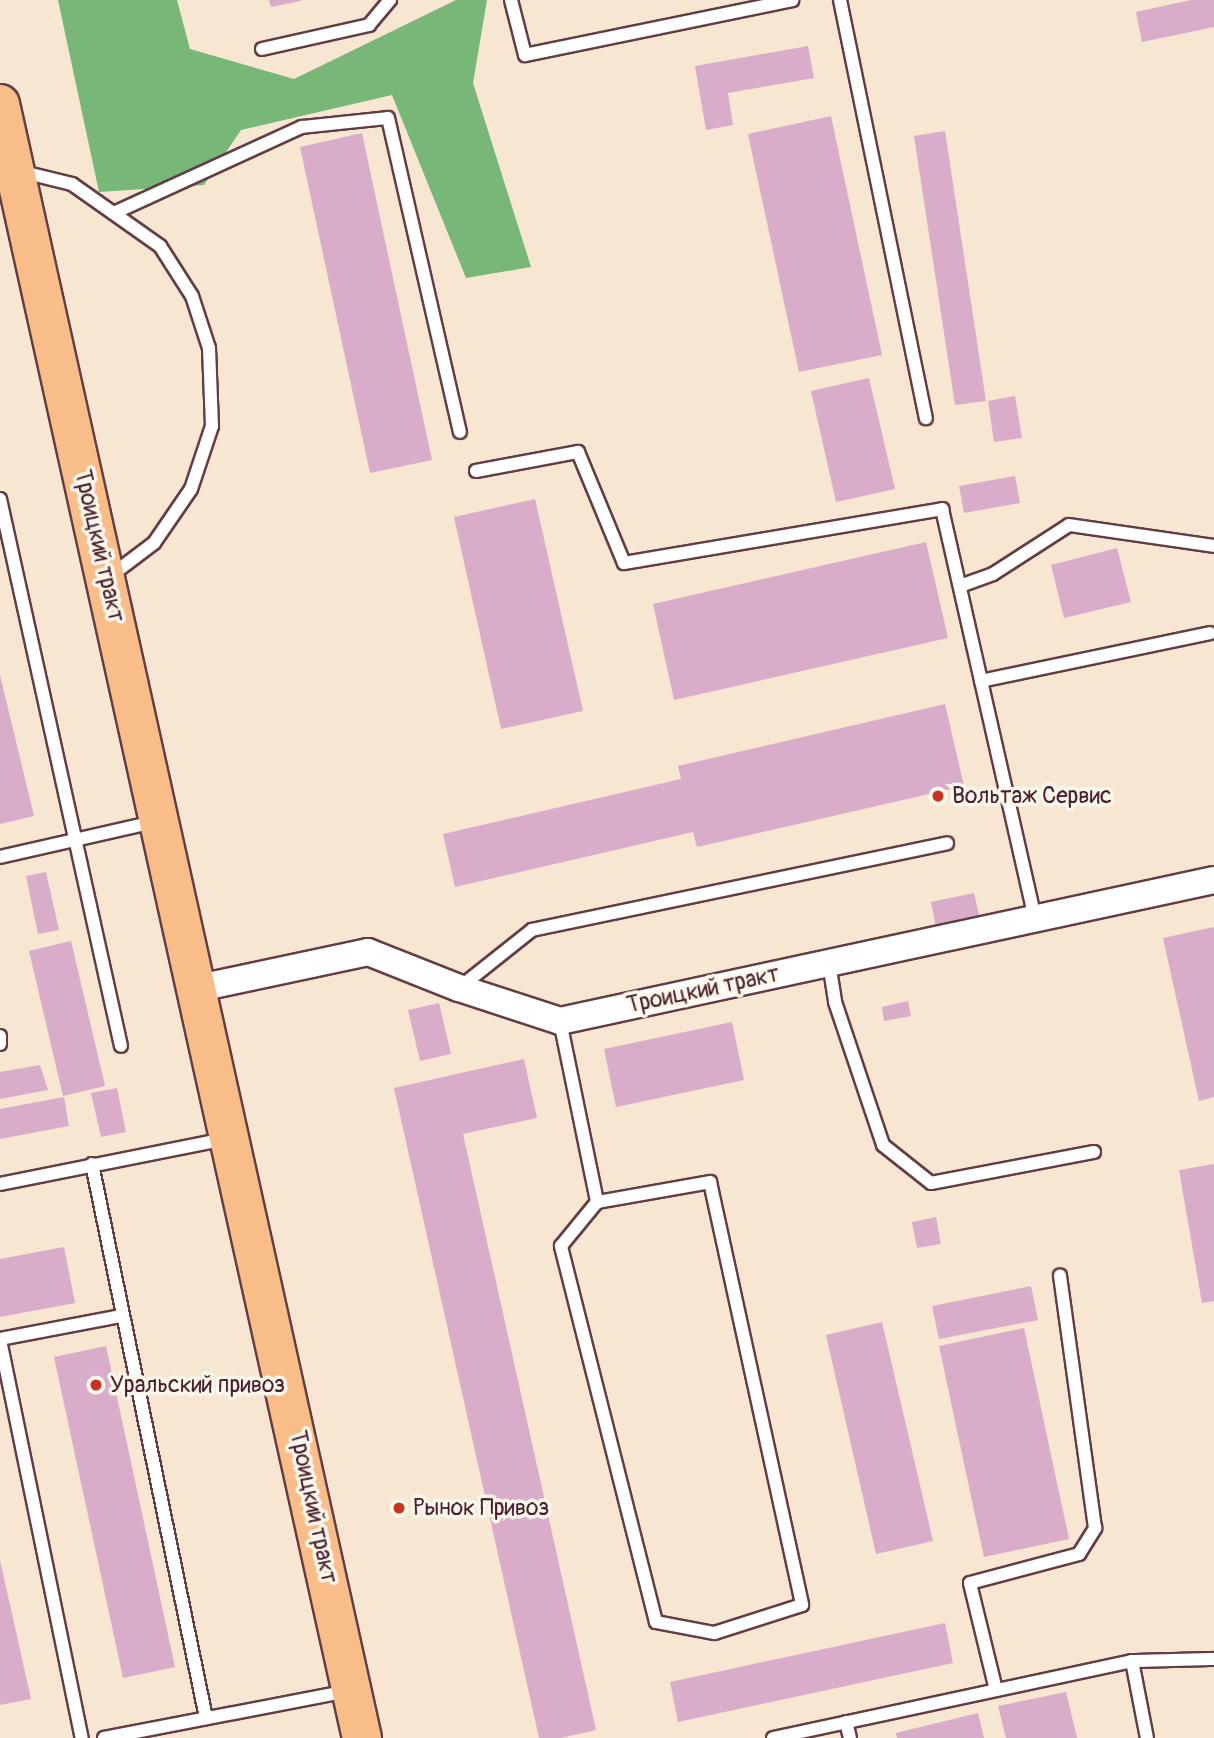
<!DOCTYPE html>
<meta charset="utf-8">
<style>
body{margin:0}
#map{position:relative;width:1214px;height:1738px;overflow:hidden;background:#f7e6d1;font-family:Pangolin,sans-serif}
div>[style]{position:absolute}
.forest>*{inset:0;background:#78b778}
.building>*{inset:0;background:#d9acc9}
.roads{filter:drop-shadow(2px 0 #643d44) drop-shadow(-2px 0 #643d44) drop-shadow(0 2px #643d44) drop-shadow(0 -2px #643d44)}
.service>*{height:12px;margin:-6px;padding:0 6px;transform-origin:6px;border-radius:6px;background:#fff}
.minor>*{height:26px;margin:-13px;padding:0 13px;transform-origin:13px;border-radius:13px;background:#fff}
.primary>*{height:38px;margin:-19px;padding:0 19px;transform-origin:19px;border-radius:19px;background:#f8bd89}
.dots>*{width:19px;height:19px;translate:-50% -50%;box-sizing:border-box;border:4px solid #fbf7ec;border-radius:50%}
span{translate:-50% -50%;white-space:nowrap;text-align:center;line-height:1.15;-webkit-text-stroke:7px #fbf7ec;paint-order:stroke}
.street-label{font-size:23px;color:#4a1f2b}
.poi-label{font-size:23px;color:#4a1f2b}
.left{translate:0 -50%;text-align:left}
</style>
<div id="map">
<div class="forest">
<i style="clip-path:polygon(58px 0,177px 0,190px 49px,294px 79px,456px 0,487px 0,473px 83px,531px 267px,466px 278px,392px 95px,241px 130px,204px 185px,99px 192px)"></i>
</div>
<div class="building">
<i style="clip-path:polygon(269px 0,301px 0,301px 1px,271px 7px)"></i>
<i style="clip-path:polygon(1191px 0,1214px 0,1214px 27px,1142px 42px,1136px 12px)"></i>
<i style="clip-path:polygon(808px 46px,814px 78px,728px 93px,733px 125px,706px 130px,695px 66px)"></i>
<i style="clip-path:polygon(831px 116px,882px 355px,799px 372px,748px 134px)"></i>
<i style="clip-path:polygon(945px 131px,986px 401px,955px 405px,914px 136px)"></i>
<i style="clip-path:polygon(362px 133px,432px 460px,370px 473px,300px 147px)"></i>
<i style="clip-path:polygon(869px 378px,895px 489px,836px 502px,811px 391px)"></i>
<i style="clip-path:polygon(1015px 396px,1022px 438px,994px 442px,988px 401px)"></i>
<i style="clip-path:polygon(1015px 476px,1020px 503px,964px 513px,959px 486px)"></i>
<i style="clip-path:polygon(535px 499px,583px 711px,501px 729px,454px 517px)"></i>
<i style="clip-path:polygon(926px 542px,948px 638px,674px 700px,653px 604px)"></i>
<i style="clip-path:polygon(1117px 548px,1131px 602px,1064px 618px,1051px 565px)"></i>
<i style="clip-path:polygon(0 675px,34px 816px,0 824px)"></i>
<i style="clip-path:polygon(945px 704px,964px 786px,697px 847px,693px 832px,455px 887px,443px 834px,681px 779px,678px 766px)"></i>
<i style="clip-path:polygon(46px 872px,59px 930px,38px 934px,26px 876px)"></i>
<i style="clip-path:polygon(974px 893px,980px 919px,936px 928px,931px 902px)"></i>
<i style="clip-path:polygon(1214px 927px,1214px 1097px,1199px 1101px,1163px 938px)"></i>
<i style="clip-path:polygon(71px 941px,105px 1086px,63px 1096px,29px 951px)"></i>
<i style="clip-path:polygon(908px 1001px,911px 1016px,884px 1021px,882px 1007px)"></i>
<i style="clip-path:polygon(439px 1003px,451px 1054px,420px 1061px,408px 1010px)"></i>
<i style="clip-path:polygon(732px 1022px,744px 1080px,616px 1107px,604px 1049px)"></i>
<i style="clip-path:polygon(524px 1059px,537px 1118px,463px 1134px,596px 1730px,561px 1738px,539px 1738px,394px 1088px)"></i>
<i style="clip-path:polygon(40px 1065px,48px 1090px,0 1099px,0 1072px)"></i>
<i style="clip-path:polygon(117px 1088px,126px 1132px,101px 1137px,91px 1093px)"></i>
<i style="clip-path:polygon(64px 1097px,69px 1126px,0 1139px,0 1109px)"></i>
<i style="clip-path:polygon(1214px 1164px,1214px 1301px,1202px 1303px,1179px 1170px)"></i>
<i style="clip-path:polygon(936px 1217px,941px 1244px,917px 1248px,912px 1222px)"></i>
<i style="clip-path:polygon(64px 1247px,75px 1303px,0 1317px,0 1259px)"></i>
<i style="clip-path:polygon(1031px 1286px,1038px 1320px,939px 1339px,932px 1306px)"></i>
<i style="clip-path:polygon(882px 1322px,933px 1541px,876px 1554px,826px 1335px)"></i>
<i style="clip-path:polygon(1024px 1328px,1069px 1539px,984px 1557px,939px 1346px)"></i>
<i style="clip-path:polygon(106px 1346px,175px 1667px,123px 1678px,54px 1357px)"></i>
<i style="clip-path:polygon(0 1560px,31px 1699px,0 1705px)"></i>
<i style="clip-path:polygon(945px 1623px,953px 1663px,678px 1722px,670px 1682px)"></i>
<i style="clip-path:polygon(1066px 1692px,1077px 1738px,1006px 1738px,998px 1706px)"></i>
<i style="clip-path:polygon(978px 1713px,984px 1738px,897px 1738px,896px 1733px)"></i>
</div>
<div class="roads">
<div class="service">
<i style="left:511px;top:0;width:57px;rotate:75.7deg"></i>
<i style="left:525px;top:55px;width:273px;rotate:-11.6deg"></i>
<i style="left:840px;top:0;width:427px;rotate:78.4deg"></i>
<i style="left:262px;top:49px;width:110px;rotate:-12.6deg"></i>
<i style="left:369px;top:25px;width:33px;rotate:-50deg"></i>
<i style="left:19px;top:171px;width:55px;rotate:13.8deg"></i>
<i style="left:72px;top:184px;width:108px;rotate:35.2deg"></i>
<i style="left:160px;top:246px;width:59px;rotate:57.4deg"></i>
<i style="left:192px;top:296px;width:55px;rotate:71.9deg"></i>
<i style="left:209px;top:348px;width:78px;rotate:87.8deg"></i>
<i style="left:212px;top:426px;width:66px;rotate:108.4deg"></i>
<i style="left:191px;top:489px;width:65px;rotate:124.4deg"></i>
<i style="left:154px;top:543px;width:56px;rotate:142.9deg"></i>
<i style="left:116px;top:212px;width:205px;rotate:-24.6deg"></i>
<i style="left:302px;top:127px;width:86px;rotate:-6deg"></i>
<i style="left:388px;top:118px;width:322px;rotate:77.1deg"></i>
<i style="left:476px;top:471px;width:104px;rotate:-10.6deg"></i>
<i style="left:578px;top:452px;width:120px;rotate:67.5deg"></i>
<i style="left:624px;top:563px;width:323px;rotate:-9.6deg"></i>
<i style="left:942px;top:509px;width:419px;rotate:77.2deg"></i>
<i style="left:0;top:499px;width:560px;rotate:77.53deg"></i>
<i style="left:960px;top:586px;width:35px;rotate:-20deg"></i>
<i style="left:993px;top:574px;width:90px;rotate:-32.8deg"></i>
<i style="left:1069px;top:525px;width:147px;rotate:8.2deg"></i>
<i style="left:981px;top:681px;width:234px;rotate:-11.8deg"></i>
<i style="left:0;top:857px;width:158px;rotate:-12.8deg"></i>
<i style="left:829px;top:963px;width:39px;rotate:81deg"></i>
<i style="left:835px;top:1002px;width:151px;rotate:71.4deg"></i>
<i style="left:883px;top:1145px;width:61px;rotate:38.4deg"></i>
<i style="left:931px;top:1183px;width:166px;rotate:-10.8deg"></i>
<i style="left:459px;top:988px;width:93px;rotate:-38.5deg"></i>
<i style="left:532px;top:930px;width:424px;rotate:-11.8deg"></i>
<i style="left:560px;top:1021px;width:185px;rotate:78.4deg"></i>
<i style="left:597px;top:1202px;width:115px;rotate:-10deg"></i>
<i style="left:710px;top:1182px;width:433px;rotate:77.7deg"></i>
<i style="left:802px;top:1605px;width:92px;rotate:162.3deg"></i>
<i style="left:714px;top:1633px;width:59px;rotate:-169.3deg"></i>
<i style="left:656px;top:1622px;width:388px;rotate:-104.2deg"></i>
<i style="left:561px;top:1246px;width:57px;rotate:-50.7deg"></i>
<i style="left:0;top:1036px;width:8px;rotate:90deg"></i>
<i style="left:92px;top:1164px;width:566px;rotate:78.37deg"></i>
<i style="left:0;top:1184px;width:230px;rotate:-11.3deg"></i>
<i style="left:0;top:1339px;width:123px;rotate:-10.8deg"></i>
<i style="left:0;top:1340px;width:406px;rotate:78.4deg"></i>
<i style="left:1132px;top:1661px;width:82px;rotate:-1.4deg"></i>
<i style="left:996px;top:1690px;width:110px;rotate:-103.7deg"></i>
<i style="left:970px;top:1583px;width:113px;rotate:-14.9deg"></i>
<i style="left:1079px;top:1554px;width:31px;rotate:-58deg"></i>
<i style="left:1095px;top:1528px;width:255px;rotate:-97.9deg"></i>
<i style="left:846px;top:1722px;width:16px;rotate:76deg"></i>
<i style="left:104px;top:1738px;width:248px;rotate:-10.9deg"></i>
<i style="left:773px;top:1738px;width:367px;rotate:-12.1deg"></i>
<i style="left:1132px;top:1661px;width:78px;rotate:79deg"></i>
</div>
<div class="minor">
<i style="left:199px;top:988px;width:173px;rotate:-12deg"></i>
<i style="left:368px;top:952px;width:98px;rotate:21.6deg"></i>
<i style="left:459px;top:988px;width:106px;rotate:18.1deg"></i>
<i style="left:560px;top:1021px;width:669px;rotate:-12.17deg"></i>
</div>
<div class="primary">
<i style="left:0;top:104px;width:1674px;rotate:77.51deg"></i>
</div>
</div>
<div class="dots">
<i style="left:938px;top:796px;background:#c8321e"></i>
<i style="left:96px;top:1385px;background:#c8321e"></i>
<i style="left:399px;top:1508px;background:#c8321e"></i>
</div>
<div class="street-label">
<span style="left:99px;top:546px;rotate:77deg">Троицкий тракт</span>
<span style="left:703px;top:990px;rotate:-12deg">Троицкий тракт</span>
<span style="left:313px;top:1507px;rotate:78deg">Троицкий тракт</span>
</div>
<div class="poi-label">
<span class="left" style="left:952px;top:796px">Вольтаж Сервис</span>
<span class="left" style="left:110px;top:1385px">Уральский привоз</span>
<span class="left" style="left:413px;top:1508px">Рынок Привоз</span>
</div>
</div>
